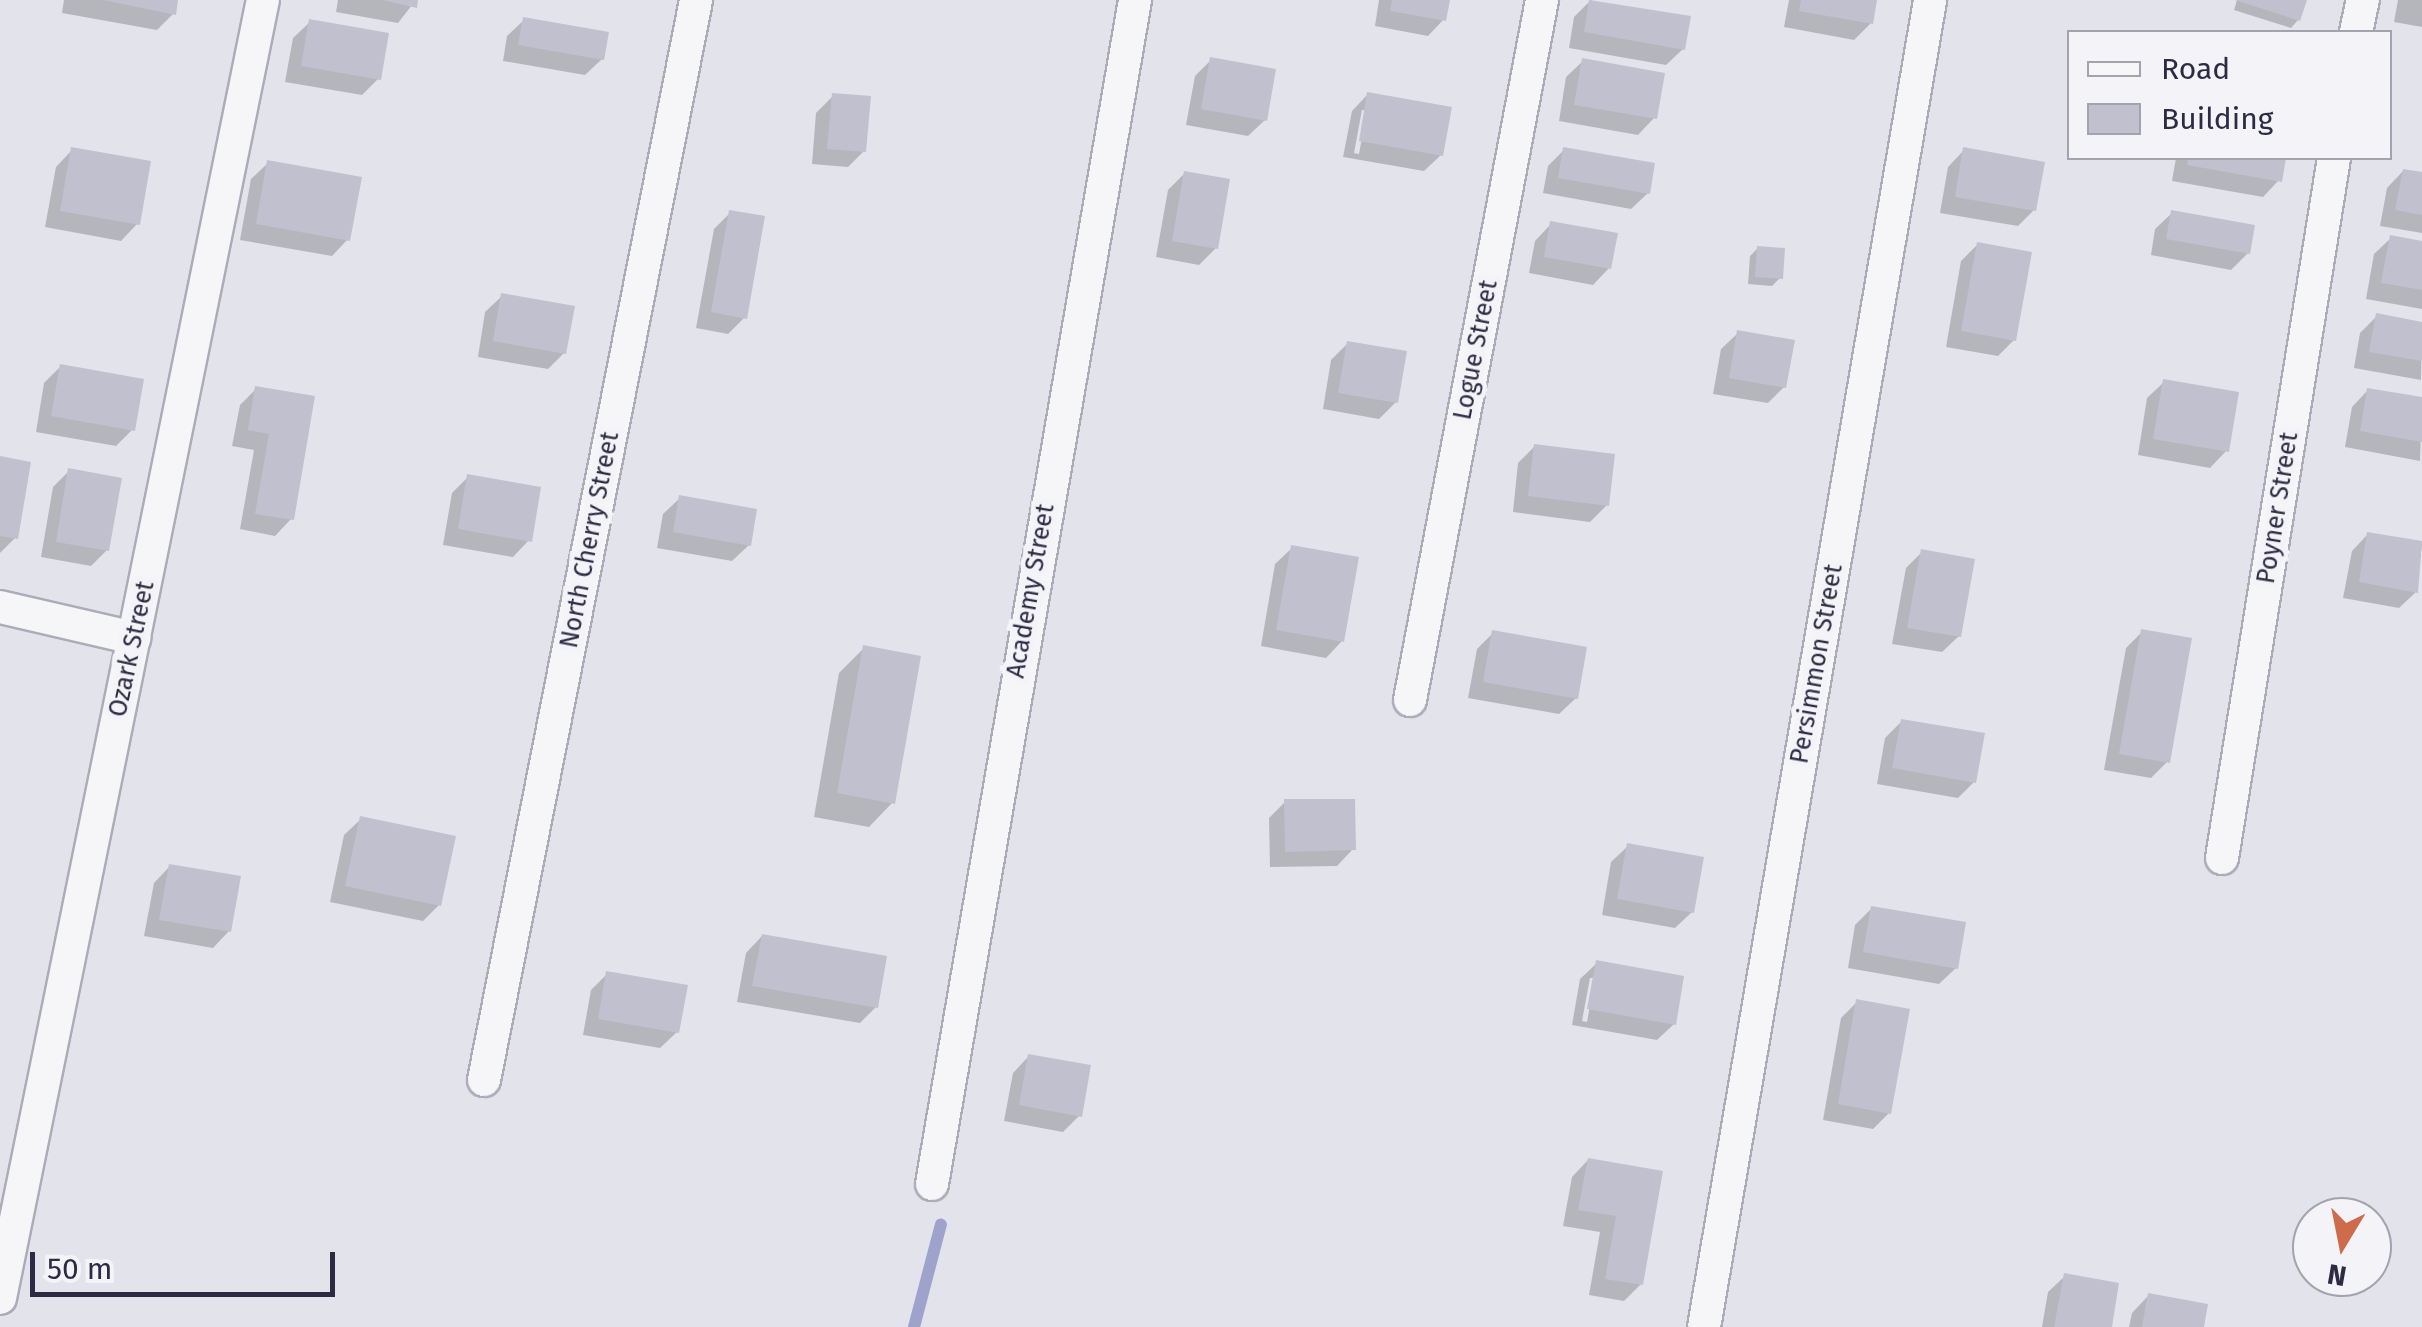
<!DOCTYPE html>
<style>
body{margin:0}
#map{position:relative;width:2422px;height:1327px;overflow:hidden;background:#e3e3eb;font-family:"Fira Sans",sans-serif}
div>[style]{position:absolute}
.shadow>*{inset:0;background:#0003}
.stream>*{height:12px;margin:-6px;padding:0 6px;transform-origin:6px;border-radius:6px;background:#9fa2cb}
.building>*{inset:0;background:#c1c0ce}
.roads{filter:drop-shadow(2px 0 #acacb9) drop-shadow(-2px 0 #acacb9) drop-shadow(0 2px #acacb9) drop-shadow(0 -2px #acacb9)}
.street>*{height:32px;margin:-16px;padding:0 16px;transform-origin:16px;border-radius:16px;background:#f6f6f9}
span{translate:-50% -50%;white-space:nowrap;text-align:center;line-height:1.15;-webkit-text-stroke:10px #f3f3f8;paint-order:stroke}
.street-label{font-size:25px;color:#2c2b43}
.legend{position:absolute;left:2067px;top:30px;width:325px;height:130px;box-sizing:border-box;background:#f3f3f8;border:2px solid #a3a3b0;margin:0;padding:12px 18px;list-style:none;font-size:30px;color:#2c2b43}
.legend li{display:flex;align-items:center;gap:20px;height:50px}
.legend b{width:50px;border:2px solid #a3a3b0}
.north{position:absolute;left:2292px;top:1197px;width:100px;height:100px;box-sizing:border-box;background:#f3f3f8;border:2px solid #a3a3b0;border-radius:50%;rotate:190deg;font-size:28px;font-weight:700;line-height:40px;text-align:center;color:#2c2b43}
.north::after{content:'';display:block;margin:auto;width:35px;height:45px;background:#ce6b4a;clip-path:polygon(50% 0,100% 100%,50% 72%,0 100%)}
.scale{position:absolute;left:30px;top:1252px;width:305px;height:45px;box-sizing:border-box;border:5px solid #2c2b43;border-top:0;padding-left:12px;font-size:30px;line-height:35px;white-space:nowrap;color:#2c2b43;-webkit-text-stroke:8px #f3f3f8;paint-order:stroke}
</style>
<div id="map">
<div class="shadow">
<i style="clip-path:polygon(64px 0,176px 0,173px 14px,157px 30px,62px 13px)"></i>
<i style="clip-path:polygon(338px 0,416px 0,398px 23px,336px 12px)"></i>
<i style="clip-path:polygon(1379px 0,1448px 0,1444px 19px,1428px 36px,1375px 26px)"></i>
<i style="clip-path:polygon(1591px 0,1683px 49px,1666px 65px,1569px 48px,1574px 17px)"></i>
<i style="clip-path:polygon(1789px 0,1875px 0,1871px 23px,1854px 40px,1784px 27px)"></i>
<i style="clip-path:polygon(2237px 0,2301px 0,2298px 20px,2291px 28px,2234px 10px)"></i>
<i style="clip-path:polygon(2398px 0,2422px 0,2422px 27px,2394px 22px)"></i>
<i style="clip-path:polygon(524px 20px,602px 59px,585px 75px,503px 61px,507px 36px)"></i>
<i style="clip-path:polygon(310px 22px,378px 79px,362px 95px,285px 82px,293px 38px)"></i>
<i style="clip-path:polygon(1211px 60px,1265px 120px,1248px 136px,1186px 125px,1195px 76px)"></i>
<i style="clip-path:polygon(1583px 61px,1654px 118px,1638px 135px,1559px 121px,1566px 77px)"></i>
<i style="clip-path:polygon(evenodd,1368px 94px,1441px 155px,1424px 171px,1343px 157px,1352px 111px,1368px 94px,1362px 110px,1367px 110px,1359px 154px,1354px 153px,1362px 110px)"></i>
<i style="clip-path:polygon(833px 96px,864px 151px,848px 167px,812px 164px,816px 113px)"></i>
<i style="clip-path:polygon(72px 150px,137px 224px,121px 241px,45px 227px,56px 167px)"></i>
<i style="clip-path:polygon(1564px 150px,1648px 193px,1631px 209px,1543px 193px,1548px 166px)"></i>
<i style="clip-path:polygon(1964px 150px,2034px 210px,2018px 226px,1940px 213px,1948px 167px)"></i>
<i style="clip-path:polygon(2176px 158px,2283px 158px,2279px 180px,2263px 197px,2172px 181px)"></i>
<i style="clip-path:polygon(268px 163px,348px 239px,332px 256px,240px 240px,251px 179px)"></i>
<i style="clip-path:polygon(2403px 171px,2422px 175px,2422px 233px,2380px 226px,2387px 188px)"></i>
<i style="clip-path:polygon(1185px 173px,1216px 248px,1199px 265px,1156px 257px,1168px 190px)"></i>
<i style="clip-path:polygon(730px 213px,744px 318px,728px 334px,696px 328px,714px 229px)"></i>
<i style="clip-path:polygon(2172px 213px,2248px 253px,2231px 270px,2151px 255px,2155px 229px)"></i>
<i style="clip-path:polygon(1551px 224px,1609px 268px,1593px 285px,1529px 273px,1535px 241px)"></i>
<i style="clip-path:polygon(2391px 238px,2422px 243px,2422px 309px,2366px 299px,2374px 254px)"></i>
<i style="clip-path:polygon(1978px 244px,2014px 340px,1998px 356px,1946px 347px,1961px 261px)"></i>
<i style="clip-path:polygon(1758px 248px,1780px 278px,1772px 286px,1748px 284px,1750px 256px)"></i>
<i style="clip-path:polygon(502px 296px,564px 353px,548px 369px,478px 357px,485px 312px)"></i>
<i style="clip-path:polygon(2377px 316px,2422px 324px,2421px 380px,2354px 368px,2360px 333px)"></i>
<i style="clip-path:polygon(1738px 333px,1784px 387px,1768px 403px,1713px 394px,1721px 349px)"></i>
<i style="clip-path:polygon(1348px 343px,1396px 402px,1379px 419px,1323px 409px,1331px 360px)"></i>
<i style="clip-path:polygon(61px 366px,133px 429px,116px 446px,36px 432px,44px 383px)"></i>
<i style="clip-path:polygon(2164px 382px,2226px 451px,2210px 468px,2138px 455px,2147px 398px)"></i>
<i style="clip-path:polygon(256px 389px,312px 398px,291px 519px,275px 536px,240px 529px,254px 450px,232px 446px,240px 405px)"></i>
<i style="clip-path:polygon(2368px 390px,2422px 400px,2420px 461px,2345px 447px,2352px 407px)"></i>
<i style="clip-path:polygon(1535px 446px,1607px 505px,1590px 522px,1513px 512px,1518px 463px)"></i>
<i style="clip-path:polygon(0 459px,15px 538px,0 553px)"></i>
<i style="clip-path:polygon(69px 471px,107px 550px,91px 566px,41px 557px,53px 487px)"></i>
<i style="clip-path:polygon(468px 477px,529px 540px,513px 557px,443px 545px,452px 493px)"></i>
<i style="clip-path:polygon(680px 498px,749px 545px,732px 561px,657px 548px,663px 514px)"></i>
<i style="clip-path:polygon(2368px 534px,2422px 544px,2416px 592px,2399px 608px,2343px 598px,2352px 551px)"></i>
<i style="clip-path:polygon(1292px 548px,1342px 641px,1326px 658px,1261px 646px,1275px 564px)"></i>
<i style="clip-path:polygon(1922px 552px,1959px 636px,1942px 652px,1892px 644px,1906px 568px)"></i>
<i style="clip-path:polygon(2142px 632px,2167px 762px,2151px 778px,2104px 770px,2126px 648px)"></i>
<i style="clip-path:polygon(1493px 633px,1576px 698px,1559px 714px,1468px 698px,1477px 649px)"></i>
<i style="clip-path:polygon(864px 648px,893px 802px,869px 827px,814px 817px,839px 673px)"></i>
<i style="clip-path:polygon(1902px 721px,1974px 782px,1958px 798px,1877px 784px,1885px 738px)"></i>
<i style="clip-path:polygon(1285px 802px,1353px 849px,1337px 866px,1270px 867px,1269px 818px)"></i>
<i style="clip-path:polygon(361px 819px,439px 905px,423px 921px,330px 902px,344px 835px)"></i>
<i style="clip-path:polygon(1628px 846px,1692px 912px,1675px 928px,1602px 915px,1611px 862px)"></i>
<i style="clip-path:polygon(170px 866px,229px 931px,213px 948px,144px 936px,154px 883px)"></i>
<i style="clip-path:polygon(1872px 908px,1956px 968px,1939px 984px,1848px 968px,1855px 925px)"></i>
<i style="clip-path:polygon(762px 936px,876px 1007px,860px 1023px,737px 1002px,746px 953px)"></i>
<i style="clip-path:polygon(evenodd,1597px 963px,1674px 1024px,1657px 1040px,1572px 1025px,1580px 979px,1597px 963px,1590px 978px,1595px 978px,1587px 1022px,1582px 1021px,1590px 978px)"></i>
<i style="clip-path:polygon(607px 974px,677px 1032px,660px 1048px,583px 1035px,591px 990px)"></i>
<i style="clip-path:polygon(1857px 1002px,1889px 1113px,1873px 1129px,1823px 1120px,1841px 1018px)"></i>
<i style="clip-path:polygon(1029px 1056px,1080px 1115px,1063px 1132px,1004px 1121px,1013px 1073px)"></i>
<i style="clip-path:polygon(1588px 1160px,1660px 1173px,1641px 1284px,1624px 1301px,1589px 1295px,1600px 1232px,1563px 1226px,1572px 1177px)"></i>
<i style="clip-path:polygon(2065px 1276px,2109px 1327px,2042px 1327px,2048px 1292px)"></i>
<i style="clip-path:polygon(2148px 1296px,2201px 1327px,2129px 1327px,2132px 1313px)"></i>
</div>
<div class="stream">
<i style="left:914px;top:1327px;width:106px;rotate:-75.3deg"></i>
</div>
<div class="building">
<i style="clip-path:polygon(103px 0,178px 0,176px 15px)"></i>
<i style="clip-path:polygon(383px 0,418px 0,417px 8px)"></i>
<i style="clip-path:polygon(1392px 0,1450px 0,1446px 21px,1390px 11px)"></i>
<i style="clip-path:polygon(1589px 0,1691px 16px,1685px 50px,1584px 32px)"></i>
<i style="clip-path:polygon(1801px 0,1877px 0,1873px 24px,1799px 11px)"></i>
<i style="clip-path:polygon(2235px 0,2307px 0,2300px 21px)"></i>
<i style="clip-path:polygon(523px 17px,609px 32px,604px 60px,518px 45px)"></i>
<i style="clip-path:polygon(309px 19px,389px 33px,381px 80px,301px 66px)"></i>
<i style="clip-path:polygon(1210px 57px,1276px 69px,1267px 121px,1201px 109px)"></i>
<i style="clip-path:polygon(1582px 58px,1665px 73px,1657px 119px,1574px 105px)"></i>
<i style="clip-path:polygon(1367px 92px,1452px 107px,1443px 156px,1359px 141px)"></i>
<i style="clip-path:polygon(832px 93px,871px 96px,866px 152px,827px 149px)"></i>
<i style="clip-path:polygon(71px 147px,151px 161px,140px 225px,60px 211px)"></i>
<i style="clip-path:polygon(1563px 147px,1655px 163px,1650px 194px,1558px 178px)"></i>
<i style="clip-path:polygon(1963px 147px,2045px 162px,2036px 211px,1955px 197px)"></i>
<i style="clip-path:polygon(2188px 158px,2286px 158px,2282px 182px,2187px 165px)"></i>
<i style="clip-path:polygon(267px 160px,362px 177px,350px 241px,256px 224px)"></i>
<i style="clip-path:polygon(2403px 169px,2422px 172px,2422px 215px,2395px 210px)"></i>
<i style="clip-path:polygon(1184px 171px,1230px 179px,1218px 249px,1172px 241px)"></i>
<i style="clip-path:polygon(729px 210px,765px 216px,747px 319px,711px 312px)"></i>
<i style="clip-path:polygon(2171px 210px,2255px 225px,2250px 254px,2166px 239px)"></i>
<i style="clip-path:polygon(1550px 221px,1618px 233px,1611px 269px,1544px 257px)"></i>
<i style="clip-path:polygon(2390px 235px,2422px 241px,2422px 290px,2381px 283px)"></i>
<i style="clip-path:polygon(1977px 242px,2032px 252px,2016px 341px,1961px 331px)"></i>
<i style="clip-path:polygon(1757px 246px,1785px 248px,1783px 279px,1755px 277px)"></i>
<i style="clip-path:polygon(501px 293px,575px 306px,566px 354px,493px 341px)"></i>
<i style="clip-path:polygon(2376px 313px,2422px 322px,2422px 361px,2369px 352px)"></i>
<i style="clip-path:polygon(1737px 330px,1795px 340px,1786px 388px,1729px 378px)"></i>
<i style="clip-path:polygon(1347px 341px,1407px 351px,1398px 403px,1338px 393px)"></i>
<i style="clip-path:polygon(60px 364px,144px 379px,135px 431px,51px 416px)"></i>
<i style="clip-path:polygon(2163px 379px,2239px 392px,2229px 452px,2153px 439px)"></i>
<i style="clip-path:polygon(255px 386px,315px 396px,294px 520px,255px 514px,269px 434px,248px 430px)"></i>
<i style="clip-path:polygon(2367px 388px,2422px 397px,2422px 442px,2360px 431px)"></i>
<i style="clip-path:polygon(1534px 444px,1615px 454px,1609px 506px,1528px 496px)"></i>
<i style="clip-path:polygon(0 456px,31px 462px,18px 539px,0 536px)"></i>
<i style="clip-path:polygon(68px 468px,122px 478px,109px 551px,56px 542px)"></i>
<i style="clip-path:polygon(467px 474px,541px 487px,532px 542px,458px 529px)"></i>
<i style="clip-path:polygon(679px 495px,757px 509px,751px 546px,673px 532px)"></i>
<i style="clip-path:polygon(2367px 532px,2422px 541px,2418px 593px,2359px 582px)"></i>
<i style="clip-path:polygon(1291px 545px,1359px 557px,1344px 642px,1276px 630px)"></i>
<i style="clip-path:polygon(1921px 549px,1975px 559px,1961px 637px,1907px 628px)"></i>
<i style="clip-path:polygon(2141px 629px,2192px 638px,2170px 763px,2119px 754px)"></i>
<i style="clip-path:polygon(1492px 630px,1587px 647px,1578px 699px,1483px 682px)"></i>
<i style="clip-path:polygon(863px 645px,921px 656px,895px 804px,837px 793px)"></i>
<i style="clip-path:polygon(1901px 719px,1985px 733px,1976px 783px,1892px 768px)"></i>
<i style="clip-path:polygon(1284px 799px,1355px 799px,1356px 850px,1285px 852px)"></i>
<i style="clip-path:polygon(360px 816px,456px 836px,441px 906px,345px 886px)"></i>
<i style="clip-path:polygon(1627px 843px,1704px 857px,1694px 913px,1617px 899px)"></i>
<i style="clip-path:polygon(169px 864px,241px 876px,231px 932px,159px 920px)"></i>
<i style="clip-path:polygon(1871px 906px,1966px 922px,1958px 969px,1863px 952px)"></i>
<i style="clip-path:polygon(762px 934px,887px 956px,878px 1008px,752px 986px)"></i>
<i style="clip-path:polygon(1596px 960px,1684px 976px,1676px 1025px,1587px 1009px)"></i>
<i style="clip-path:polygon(606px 971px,688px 985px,679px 1033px,598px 1019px)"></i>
<i style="clip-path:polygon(1856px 999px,1910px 1009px,1891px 1114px,1838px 1104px)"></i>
<i style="clip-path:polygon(1028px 1054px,1091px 1065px,1082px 1117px,1019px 1105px)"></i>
<i style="clip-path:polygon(1588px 1158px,1663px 1171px,1643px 1285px,1605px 1279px,1616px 1216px,1578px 1210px)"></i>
<i style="clip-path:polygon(2064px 1273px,2119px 1283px,2112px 1327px,2054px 1327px)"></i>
<i style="clip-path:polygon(2148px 1293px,2208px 1304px,2204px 1327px,2142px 1327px)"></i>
</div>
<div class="roads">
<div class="street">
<i style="left:2356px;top:32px;width:33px;rotate:-78deg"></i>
<i style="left:0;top:607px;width:138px;rotate:13deg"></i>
<i style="left:1410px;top:700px;width:712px;rotate:-79.32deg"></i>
<i style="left:2222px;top:858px;width:709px;rotate:-80.91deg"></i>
<i style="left:484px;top:1080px;width:1101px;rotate:-78.89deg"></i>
<i style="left:932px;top:1184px;width:1201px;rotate:-80.27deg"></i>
<i style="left:0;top:1298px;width:1324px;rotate:-78.55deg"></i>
<i style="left:1704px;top:1327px;width:1346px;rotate:-80.33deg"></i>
</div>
</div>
<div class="street-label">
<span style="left:1476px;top:350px;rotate:-79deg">Logue Street</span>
<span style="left:2278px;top:508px;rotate:-81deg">Poyner Street</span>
<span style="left:590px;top:540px;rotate:-79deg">North Cherry Street</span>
<span style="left:1031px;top:591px;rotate:-80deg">Academy Street</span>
<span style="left:132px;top:649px;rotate:-78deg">Ozark Street</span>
<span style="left:1817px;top:664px;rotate:-80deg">Persimmon Street</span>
</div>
<ul class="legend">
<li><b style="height:12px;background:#f6f6f9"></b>Road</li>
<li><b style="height:28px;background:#c1c0ce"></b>Building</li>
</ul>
<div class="north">N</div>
<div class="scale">50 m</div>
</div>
